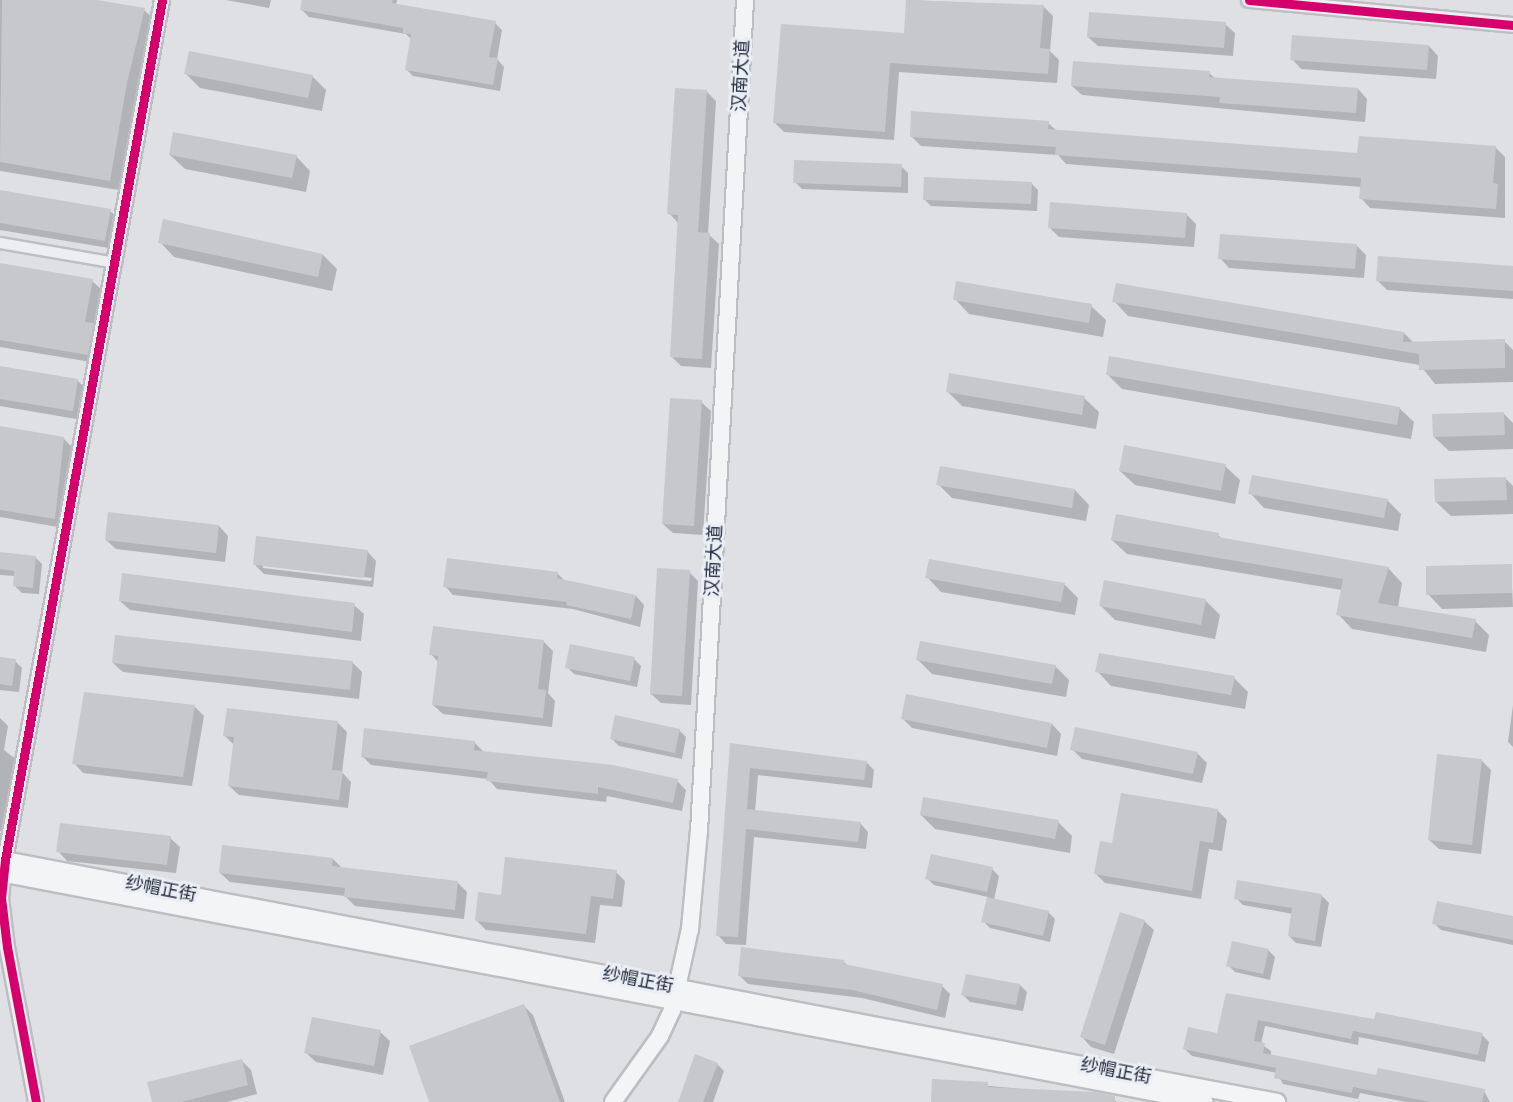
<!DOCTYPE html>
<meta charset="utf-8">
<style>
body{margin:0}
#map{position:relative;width:1513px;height:1102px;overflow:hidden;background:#dee0e4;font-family:Roboto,"Noto Sans SC",sans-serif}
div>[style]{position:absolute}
.shadow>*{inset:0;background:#0003}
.building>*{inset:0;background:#c6c8cc}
.roads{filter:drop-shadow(2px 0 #bcbec2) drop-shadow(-2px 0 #bcbec2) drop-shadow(0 2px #bcbec2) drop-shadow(0 -2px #bcbec2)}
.minor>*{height:10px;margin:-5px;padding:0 5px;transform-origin:5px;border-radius:5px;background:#edeef1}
.tertiary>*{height:14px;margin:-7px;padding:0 7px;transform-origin:7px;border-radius:7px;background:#edeef1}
.primary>*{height:16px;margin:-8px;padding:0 8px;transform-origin:8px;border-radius:8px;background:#f2f4f5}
.cycleway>*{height:9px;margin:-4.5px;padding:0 4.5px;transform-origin:4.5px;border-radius:4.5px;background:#d6006c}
span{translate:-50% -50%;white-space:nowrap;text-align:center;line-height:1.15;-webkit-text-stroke:6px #eaeef5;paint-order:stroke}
.street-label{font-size:18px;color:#242d3e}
</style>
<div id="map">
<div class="shadow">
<i style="clip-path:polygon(0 0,86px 0,144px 10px,154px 19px,119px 190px,0 171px)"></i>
<i style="clip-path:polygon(226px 0,271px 0,269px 8px)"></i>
<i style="clip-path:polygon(303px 0,397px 0,396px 5px,495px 23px,502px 30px,497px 59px,504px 67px,500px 91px,413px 76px,406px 69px,412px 40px,406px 34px,309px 17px,302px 10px)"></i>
<i style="clip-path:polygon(908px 0,1043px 6px,1053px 16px,1050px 51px,1059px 60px,1057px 83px,899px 72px,894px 140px,784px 132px,774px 122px,905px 34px)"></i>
<i style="clip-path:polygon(1225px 24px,1235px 33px,1233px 56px,1098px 46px,1088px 37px)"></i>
<i style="clip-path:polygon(1429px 46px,1438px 56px,1436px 79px,1301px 69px,1292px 59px)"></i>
<i style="clip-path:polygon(1209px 73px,1216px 79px,1358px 89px,1367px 99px,1365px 122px,1082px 95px,1072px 86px)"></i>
<i style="clip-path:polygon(186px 74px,312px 76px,326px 90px,322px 111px,200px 88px)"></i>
<i style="clip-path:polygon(706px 91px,716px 101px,708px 234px,719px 244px,711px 368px,681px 366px,671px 356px,678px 223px,669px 213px)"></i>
<i style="clip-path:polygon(1048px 123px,1057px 131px,1359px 154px,1495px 147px,1505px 157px,1505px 218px,1370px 208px,1361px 198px,1362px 187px,1066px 164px,1058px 155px,921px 146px,911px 136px)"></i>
<i style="clip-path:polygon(170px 155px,296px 156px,310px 171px,306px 192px,185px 169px)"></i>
<i style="clip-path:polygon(901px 166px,908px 173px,908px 193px,802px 189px,795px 182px)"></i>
<i style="clip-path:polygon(1031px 183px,1038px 190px,1037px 211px,931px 206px,924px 199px)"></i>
<i style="clip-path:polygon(0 192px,110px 211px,120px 220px,115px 249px,0 230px)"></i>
<i style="clip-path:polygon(1186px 214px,1196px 224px,1194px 247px,1059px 237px,1049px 227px)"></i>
<i style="clip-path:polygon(160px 242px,323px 255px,337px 269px,332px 291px,174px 257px)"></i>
<i style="clip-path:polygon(1356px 245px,1366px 255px,1364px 278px,1229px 268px,1220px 258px)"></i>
<i style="clip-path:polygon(0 264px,92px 281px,102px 290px,95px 327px,103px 334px,97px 363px,0 347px)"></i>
<i style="clip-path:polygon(1513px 267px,1513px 299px,1387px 290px,1377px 280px)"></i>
<i style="clip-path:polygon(955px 299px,1091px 306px,1106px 320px,1103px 337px,969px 314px)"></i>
<i style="clip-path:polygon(1114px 301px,1404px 333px,1414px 343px,1504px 341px,1513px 350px,1513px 382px,1435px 384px,1420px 365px,1128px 316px)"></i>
<i style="clip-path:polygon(0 368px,78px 381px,87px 390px,82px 420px,0 406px)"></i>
<i style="clip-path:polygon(1107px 374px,1399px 408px,1414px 422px,1411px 439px,1122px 389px)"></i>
<i style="clip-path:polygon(947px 391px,1084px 398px,1099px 412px,1096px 429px,962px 406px)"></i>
<i style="clip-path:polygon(701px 402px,711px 411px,703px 535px,673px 533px,663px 524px)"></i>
<i style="clip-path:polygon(1503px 413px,1513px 423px,1513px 449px,1449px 451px,1434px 437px)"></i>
<i style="clip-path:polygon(0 428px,64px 439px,73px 448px,64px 528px,0 517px)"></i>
<i style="clip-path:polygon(1225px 466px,1240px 480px,1235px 504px,1135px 485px,1120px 471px)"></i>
<i style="clip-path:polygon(1505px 478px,1513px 486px,1513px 514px,1451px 516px,1436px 502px)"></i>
<i style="clip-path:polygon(938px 484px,1075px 490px,1089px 505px,1086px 521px,952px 498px)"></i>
<i style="clip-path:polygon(1250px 493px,1387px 500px,1401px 514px,1398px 531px,1264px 508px)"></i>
<i style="clip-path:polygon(219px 526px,228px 536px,225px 562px,116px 549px,106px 540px)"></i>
<i style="clip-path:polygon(1218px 535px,1222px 539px,1388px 568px,1402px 583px,1398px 607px,1475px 621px,1489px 635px,1486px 652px,1352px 629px,1338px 614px,1342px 590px,1127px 554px,1112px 540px)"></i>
<i style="clip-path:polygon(evenodd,367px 551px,376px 561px,373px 587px,264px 574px,254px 564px,367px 551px,263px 565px,372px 578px,371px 581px,263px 568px,263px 565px)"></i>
<i style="clip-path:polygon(0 554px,35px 557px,42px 564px,39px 594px,22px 593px,15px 586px,15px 576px,0 575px)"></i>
<i style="clip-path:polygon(1511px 566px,1513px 607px,1442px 609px,1428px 594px)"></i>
<i style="clip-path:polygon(689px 572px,698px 581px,691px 705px,661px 703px,651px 694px)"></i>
<i style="clip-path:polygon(557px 573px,565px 581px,636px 596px,644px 605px,640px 627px,573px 609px,453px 595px,445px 586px)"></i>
<i style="clip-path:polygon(123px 574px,354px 605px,364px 614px,361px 641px,130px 610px,120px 601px)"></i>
<i style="clip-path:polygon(927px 577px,1064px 584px,1078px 598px,1075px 615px,941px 592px)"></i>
<i style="clip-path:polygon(1205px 600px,1220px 615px,1215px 639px,1115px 620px,1100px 605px)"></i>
<i style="clip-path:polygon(543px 641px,553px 651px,548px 693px,555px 701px,552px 727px,443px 714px,433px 705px,438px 662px,431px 654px)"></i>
<i style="clip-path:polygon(0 659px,15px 661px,22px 668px,19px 692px,0 690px)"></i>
<i style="clip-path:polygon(634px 659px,641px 666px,637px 687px,574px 674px,567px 667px)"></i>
<i style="clip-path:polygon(918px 660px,1055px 666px,1069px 680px,1066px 697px,932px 674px)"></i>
<i style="clip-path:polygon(113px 663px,353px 663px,362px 672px,359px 699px,123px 672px)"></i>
<i style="clip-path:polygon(1097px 671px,1234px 678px,1248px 692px,1245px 709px,1111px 686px)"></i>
<i style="clip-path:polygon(85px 694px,195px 707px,204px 716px,192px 786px,83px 773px,74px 763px)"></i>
<i style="clip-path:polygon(1513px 705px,1513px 747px,1508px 742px)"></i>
<i style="clip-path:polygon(0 718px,8px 726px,4px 750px,17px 760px,8px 832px,0 831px)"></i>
<i style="clip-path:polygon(903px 719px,1052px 724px,1061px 734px,1057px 756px,912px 728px)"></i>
<i style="clip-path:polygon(337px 722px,347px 732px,342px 772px,351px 782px,348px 808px,239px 795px,229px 786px,234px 745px,225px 736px)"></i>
<i style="clip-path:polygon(679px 730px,686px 737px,682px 759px,619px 746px,612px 739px)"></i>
<i style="clip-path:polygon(475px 743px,484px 752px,677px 781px,686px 790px,682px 811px,607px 796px,606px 802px,497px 789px,488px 779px,371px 765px,362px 756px)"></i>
<i style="clip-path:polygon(731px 744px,866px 762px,874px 770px,872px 788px,758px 775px,755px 812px,860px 823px,868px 832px,866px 849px,754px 837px,746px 945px,726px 944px,718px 935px)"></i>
<i style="clip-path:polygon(1072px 749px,1197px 753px,1207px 763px,1202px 783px,1082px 759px)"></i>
<i style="clip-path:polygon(1481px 760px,1491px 770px,1481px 854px,1439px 849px,1429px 840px)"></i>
<i style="clip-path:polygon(1122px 795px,1218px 811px,1227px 820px,1222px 851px,1209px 849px,1201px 899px,1105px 883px,1096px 874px,1113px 845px)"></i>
<i style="clip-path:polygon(921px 815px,1058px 822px,1072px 836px,1070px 853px,935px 829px)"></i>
<i style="clip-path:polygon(170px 838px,180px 847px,176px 873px,67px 861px,58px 851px)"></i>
<i style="clip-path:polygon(333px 859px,343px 869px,458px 883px,467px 892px,464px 919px,355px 906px,345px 896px,230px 882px,220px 873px)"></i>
<i style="clip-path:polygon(992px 869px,999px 876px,994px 900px,1048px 912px,1055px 919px,1050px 942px,990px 928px,983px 921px,988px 897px,934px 885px,927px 878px)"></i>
<i style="clip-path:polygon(616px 872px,625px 881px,622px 907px,600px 905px,595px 943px,486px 930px,476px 920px,502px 897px)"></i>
<i style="clip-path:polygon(1322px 896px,1329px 903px,1321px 947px,1296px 943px,1289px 936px,1293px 914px,1243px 905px,1236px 898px)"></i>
<i style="clip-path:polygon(1513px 918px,1513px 945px,1441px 930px,1434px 923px)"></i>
<i style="clip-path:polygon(1144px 921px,1154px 930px,1114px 1054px,1091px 1047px,1082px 1037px)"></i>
<i style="clip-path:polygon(1268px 950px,1275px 957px,1270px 980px,1235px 972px,1228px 965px)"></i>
<i style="clip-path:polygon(844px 962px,848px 966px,942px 986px,950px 994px,945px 1018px,862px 998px,748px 984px,739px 975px)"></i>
<i style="clip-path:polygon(1020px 985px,1027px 992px,1023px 1011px,970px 1002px,963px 995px)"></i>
<i style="clip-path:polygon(1227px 995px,1375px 1021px,1482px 1035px,1489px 1042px,1485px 1062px,1359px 1037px,1358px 1045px,1265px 1026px,1261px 1044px,1271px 1051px,1271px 1056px,1377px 1077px,1484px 1091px,1490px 1102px,1406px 1102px,1360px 1093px,1358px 1099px,1283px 1084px,1277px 1073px,1192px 1056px,1185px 1049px,1218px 1035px)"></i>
<i style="clip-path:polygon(524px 1006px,533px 1015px,565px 1102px,431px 1102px)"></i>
<i style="clip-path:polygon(380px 1032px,390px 1041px,383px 1075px,316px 1062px,306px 1053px)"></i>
<i style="clip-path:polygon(241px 1060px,251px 1070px,257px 1094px,227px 1102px,154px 1102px)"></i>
<i style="clip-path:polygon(717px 1064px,724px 1071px,713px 1102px,679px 1102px)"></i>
<i style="clip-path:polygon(934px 1081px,1111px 1097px,1117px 1102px,933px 1102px)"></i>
</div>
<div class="building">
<i style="clip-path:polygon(2px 0,97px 0,145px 8px,127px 83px,110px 181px,0 162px)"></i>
<i style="clip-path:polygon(302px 0,393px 0,392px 3px,496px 21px,489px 57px,498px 58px,493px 85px,405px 70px,411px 34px,403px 33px,403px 28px,300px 10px)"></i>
<i style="clip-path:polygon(906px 0,1044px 5px,1040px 48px,1050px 49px,1048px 74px,890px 63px,885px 132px,773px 123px,781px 24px,904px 33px)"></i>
<i style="clip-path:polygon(1089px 12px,1226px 22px,1224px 48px,1087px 37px)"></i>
<i style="clip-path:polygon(1292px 35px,1429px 45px,1427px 70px,1290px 60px)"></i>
<i style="clip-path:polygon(189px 51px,313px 75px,308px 98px,184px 74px)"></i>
<i style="clip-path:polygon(1073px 61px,1210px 71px,1209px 77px,1358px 88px,1356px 113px,1219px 103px,1220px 97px,1071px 86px)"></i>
<i style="clip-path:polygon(675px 88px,707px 90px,698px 232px,710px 233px,702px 359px,670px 357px,678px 215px,667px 214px)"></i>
<i style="clip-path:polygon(911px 111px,1049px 121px,1048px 129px,1357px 153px,1359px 136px,1496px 146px,1493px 183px,1498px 184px,1496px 209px,1359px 199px,1361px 178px,1055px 155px,1056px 147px,910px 137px)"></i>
<i style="clip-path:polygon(173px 132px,297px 155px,292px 178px,169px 155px)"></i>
<i style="clip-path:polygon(794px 160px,902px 164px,901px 187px,793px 183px)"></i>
<i style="clip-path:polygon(924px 177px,1032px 182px,1031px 204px,923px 200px)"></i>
<i style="clip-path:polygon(0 190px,111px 209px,105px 241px,0 223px)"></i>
<i style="clip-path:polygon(1050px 202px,1187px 213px,1185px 238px,1048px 228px)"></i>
<i style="clip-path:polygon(163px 219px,323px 254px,318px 277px,158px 243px)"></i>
<i style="clip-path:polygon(1220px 234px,1357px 244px,1355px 269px,1218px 259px)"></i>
<i style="clip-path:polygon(1378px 256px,1513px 266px,1513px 291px,1376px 281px)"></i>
<i style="clip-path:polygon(0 263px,93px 279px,85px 322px,94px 323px,88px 355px,0 340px)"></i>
<i style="clip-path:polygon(956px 281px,1092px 304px,1089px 323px,953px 300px)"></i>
<i style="clip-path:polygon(1116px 283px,1404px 332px,1403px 342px,1505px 339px,1505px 368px,1419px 370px,1419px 354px,1112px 302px)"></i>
<i style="clip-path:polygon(1109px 356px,1400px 407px,1397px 425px,1106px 375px)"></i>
<i style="clip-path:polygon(0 366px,78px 379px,73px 411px,0 399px)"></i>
<i style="clip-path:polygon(949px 373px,1085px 396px,1082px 415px,946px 392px)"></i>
<i style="clip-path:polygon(670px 398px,702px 400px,694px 526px,662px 524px)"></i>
<i style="clip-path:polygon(1504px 412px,1505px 435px,1433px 437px,1432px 414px)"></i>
<i style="clip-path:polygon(0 426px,64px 437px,55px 519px,0 510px)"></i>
<i style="clip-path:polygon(1124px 445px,1226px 464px,1221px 491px,1119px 471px)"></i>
<i style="clip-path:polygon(940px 466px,1075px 489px,1072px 508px,936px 485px)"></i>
<i style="clip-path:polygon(1252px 475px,1388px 499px,1384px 518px,1248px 494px)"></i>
<i style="clip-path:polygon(1506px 477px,1507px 500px,1435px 502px,1434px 479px)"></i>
<i style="clip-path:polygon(108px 512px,219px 525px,216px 553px,105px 540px)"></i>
<i style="clip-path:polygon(1116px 514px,1219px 533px,1218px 537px,1389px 567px,1378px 603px,1476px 619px,1472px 638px,1336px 615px,1343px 579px,1111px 540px)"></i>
<i style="clip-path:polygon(256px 536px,368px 550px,364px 578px,253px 565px)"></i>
<i style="clip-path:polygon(0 552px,36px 556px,33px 588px,13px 586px,14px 571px,0 569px)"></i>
<i style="clip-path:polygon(447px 558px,558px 572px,557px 578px,636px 595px,631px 619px,566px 605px,567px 602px,443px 587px)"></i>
<i style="clip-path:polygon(929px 559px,1065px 583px,1061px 602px,925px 578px)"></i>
<i style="clip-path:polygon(1512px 564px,1512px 593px,1426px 595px,1426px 566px)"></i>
<i style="clip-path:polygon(657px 568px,690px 570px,682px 696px,650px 694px)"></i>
<i style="clip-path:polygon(122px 573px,355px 603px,352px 632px,119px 601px)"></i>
<i style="clip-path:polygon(1104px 580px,1206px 599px,1201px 625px,1099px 606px)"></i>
<i style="clip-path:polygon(433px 626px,544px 640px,538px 689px,546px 690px,543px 718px,432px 705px,438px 656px,429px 655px)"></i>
<i style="clip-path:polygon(115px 635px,353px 661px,350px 690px,112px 663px)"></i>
<i style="clip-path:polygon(920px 641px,1056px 665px,1052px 684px,916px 660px)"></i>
<i style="clip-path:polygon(570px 644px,635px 657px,630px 681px,565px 668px)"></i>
<i style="clip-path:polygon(1099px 653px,1235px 676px,1231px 695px,1095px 672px)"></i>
<i style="clip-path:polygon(0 657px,16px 659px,12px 686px,0 684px)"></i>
<i style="clip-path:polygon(84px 692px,195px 705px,183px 777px,72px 764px)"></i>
<i style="clip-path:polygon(906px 694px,1052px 723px,1047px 748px,901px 719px)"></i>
<i style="clip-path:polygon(227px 708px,338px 721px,332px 770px,343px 771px,339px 800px,228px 786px,234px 737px,223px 736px)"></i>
<i style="clip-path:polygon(615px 715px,680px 729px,675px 753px,610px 739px)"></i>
<i style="clip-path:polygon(1075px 727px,1198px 752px,1193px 774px,1070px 750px)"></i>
<i style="clip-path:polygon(364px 728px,475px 741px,474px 750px,613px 765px,678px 779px,673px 803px,598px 787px,598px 794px,486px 781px,488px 772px,361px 757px)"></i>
<i style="clip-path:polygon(730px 743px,867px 761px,864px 780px,750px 768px,747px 809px,861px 822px,858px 842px,746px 829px,738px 937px,716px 936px)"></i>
<i style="clip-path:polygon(1437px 754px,1482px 759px,1472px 845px,1428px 840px)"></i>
<i style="clip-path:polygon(1121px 793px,1218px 809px,1213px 843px,1200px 841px,1192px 891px,1094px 874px,1100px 841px,1112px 843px)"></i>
<i style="clip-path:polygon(923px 797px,1059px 820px,1055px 839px,920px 815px)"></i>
<i style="clip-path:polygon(60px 823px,171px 836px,167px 865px,56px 852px)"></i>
<i style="clip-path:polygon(222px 845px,333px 858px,332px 866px,458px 881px,455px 910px,344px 897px,345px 888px,219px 873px)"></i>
<i style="clip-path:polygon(931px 854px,993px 867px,987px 892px,925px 879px)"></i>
<i style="clip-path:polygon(505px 857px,617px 870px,613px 899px,591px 896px,586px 934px,475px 921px,478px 892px,501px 895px)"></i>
<i style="clip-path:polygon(1237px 880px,1322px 894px,1315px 941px,1288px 936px,1292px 908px,1234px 899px)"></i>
<i style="clip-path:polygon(987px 897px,1049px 911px,1043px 936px,981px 922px)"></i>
<i style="clip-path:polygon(1437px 901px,1513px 916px,1513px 940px,1432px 924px)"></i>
<i style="clip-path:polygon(1120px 912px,1145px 920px,1105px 1045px,1080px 1037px)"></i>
<i style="clip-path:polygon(1232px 941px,1269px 949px,1263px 974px,1226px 966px)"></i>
<i style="clip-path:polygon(741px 947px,844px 960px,844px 964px,943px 984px,937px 1010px,852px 990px,738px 976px)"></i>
<i style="clip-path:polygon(966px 974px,1020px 984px,1016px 1005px,961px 995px)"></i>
<i style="clip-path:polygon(1226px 993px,1374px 1019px,1376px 1012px,1483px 1033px,1478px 1055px,1353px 1031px,1351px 1039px,1258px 1020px,1254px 1041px,1265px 1043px,1263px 1053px,1376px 1075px,1378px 1068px,1485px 1089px,1482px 1102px,1431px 1102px,1353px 1087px,1352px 1093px,1274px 1078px,1276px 1068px,1183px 1049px,1188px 1027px,1217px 1033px)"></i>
<i style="clip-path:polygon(524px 1004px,560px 1102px,429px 1102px,409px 1046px)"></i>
<i style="clip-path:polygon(312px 1017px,381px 1030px,374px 1066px,304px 1053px)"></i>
<i style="clip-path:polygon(695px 1054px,718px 1063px,703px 1102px,678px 1102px)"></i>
<i style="clip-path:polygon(242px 1059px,248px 1085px,181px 1102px,152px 1102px,147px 1082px)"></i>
<i style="clip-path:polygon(932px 1079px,988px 1082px,988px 1087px,1095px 1092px,1115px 1096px,1115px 1102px,931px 1102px)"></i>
</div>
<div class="roads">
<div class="minor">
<i style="left:0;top:243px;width:118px;rotate:9.8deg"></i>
</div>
<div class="tertiary">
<i style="left:1249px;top:0;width:265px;rotate:5.4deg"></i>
<i style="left:36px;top:1102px;width:158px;rotate:-100.6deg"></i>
<i style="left:7px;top:947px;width:49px;rotate:-97deg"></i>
<i style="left:1px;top:898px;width:38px;rotate:-84deg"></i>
<i style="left:5px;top:860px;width:874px;rotate:-79.65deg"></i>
</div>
<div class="primary">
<i style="left:0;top:859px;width:1300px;rotate:10.77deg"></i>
<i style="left:0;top:873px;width:1226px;rotate:10.77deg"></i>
<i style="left:613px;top:1102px;width:81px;rotate:-54.5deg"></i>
<i style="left:660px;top:1036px;width:29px;rotate:-65deg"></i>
<i style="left:672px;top:1010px;width:83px;rotate:-77.5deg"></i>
<i style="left:690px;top:929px;width:98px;rotate:-84.8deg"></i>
<i style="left:699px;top:831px;width:832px;rotate:-86.83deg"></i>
</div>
</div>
<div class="cycleway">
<i style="left:1249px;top:0;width:265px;rotate:5.4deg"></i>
<i style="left:36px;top:1102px;width:158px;rotate:-100.6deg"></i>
<i style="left:7px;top:947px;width:49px;rotate:-97deg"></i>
<i style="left:1px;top:898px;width:38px;rotate:-84deg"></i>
<i style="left:5px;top:860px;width:874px;rotate:-79.65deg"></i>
</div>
<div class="street-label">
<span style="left:741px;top:76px;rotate:-87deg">汉南大道</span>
<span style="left:714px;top:561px;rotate:-87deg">汉南大道</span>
<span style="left:161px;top:889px;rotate:11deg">纱帽正街</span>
<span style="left:638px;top:980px;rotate:11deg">纱帽正街</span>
<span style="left:1116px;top:1071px;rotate:11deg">纱帽正街</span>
</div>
</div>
